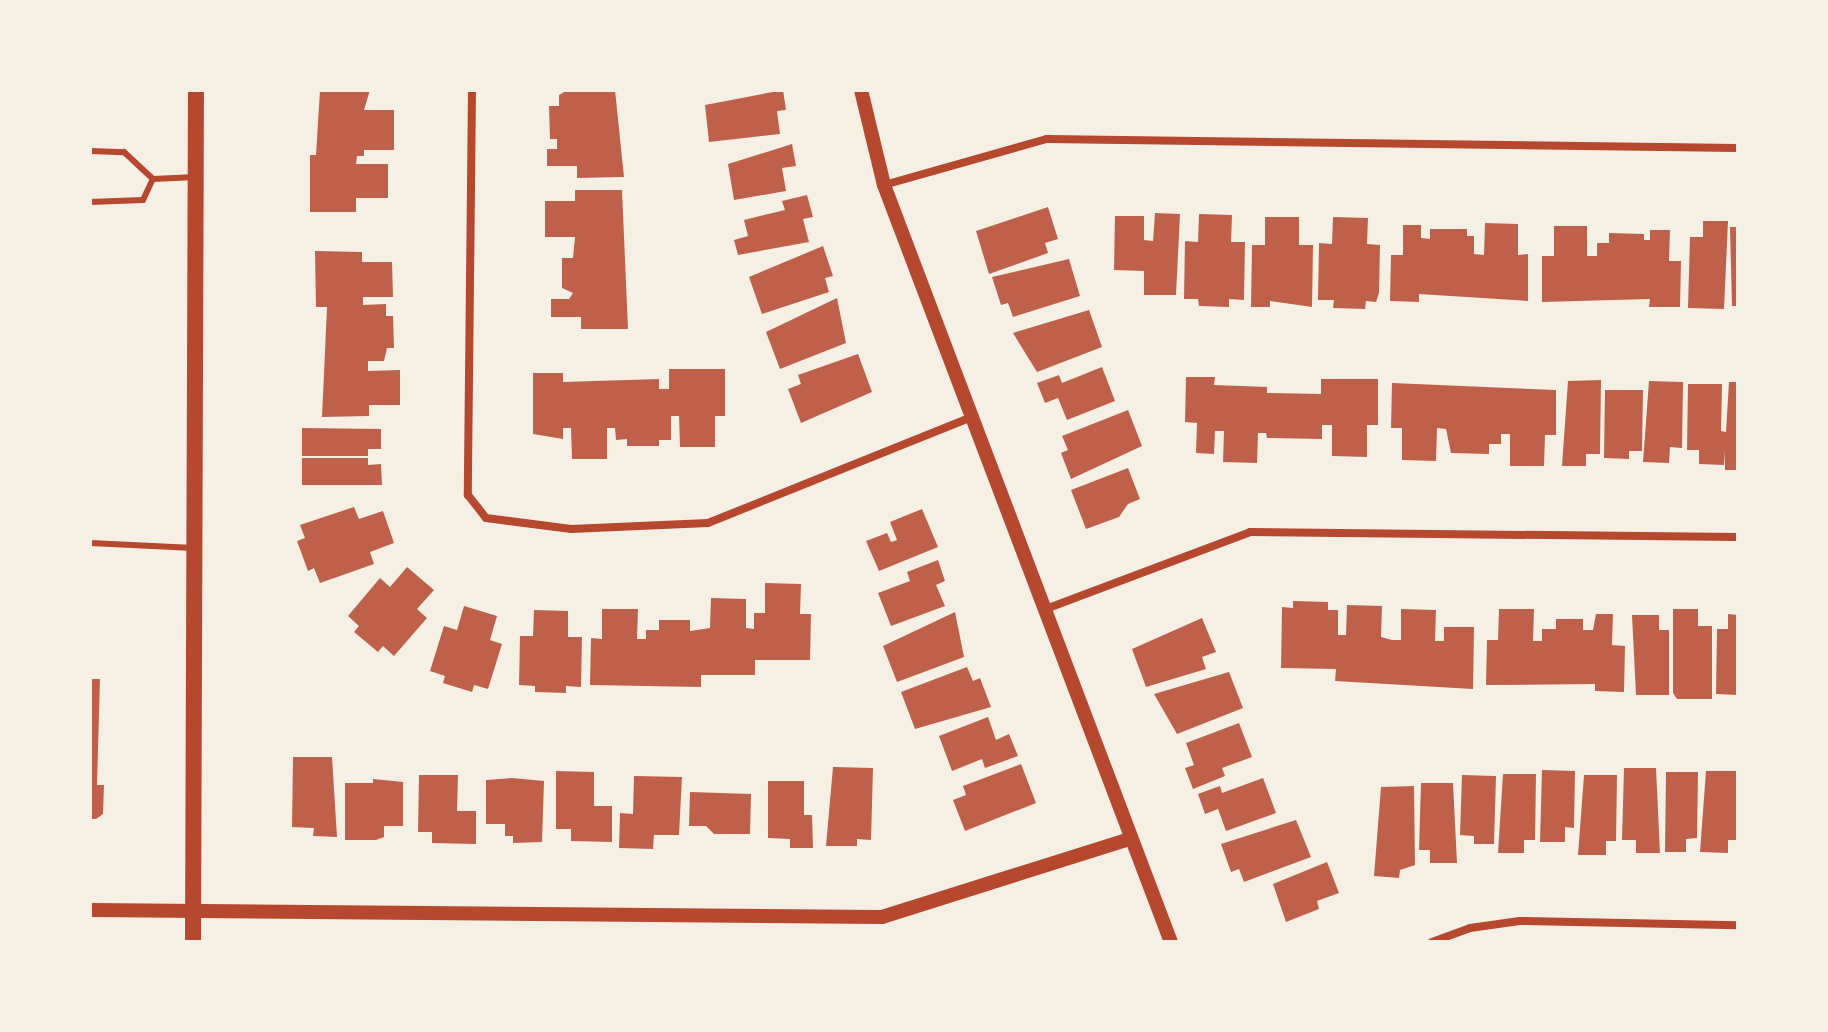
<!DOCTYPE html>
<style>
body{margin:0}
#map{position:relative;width:1828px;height:1032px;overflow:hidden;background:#f6efe4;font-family:Jost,sans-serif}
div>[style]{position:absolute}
.building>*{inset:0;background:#bf614a}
.service>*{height:6px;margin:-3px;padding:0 3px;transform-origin:3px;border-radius:3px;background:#b5482f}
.minor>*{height:8px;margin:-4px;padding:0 4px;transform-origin:4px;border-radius:4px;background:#b5482f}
.tertiary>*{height:14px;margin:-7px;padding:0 7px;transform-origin:7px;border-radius:7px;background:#b5482f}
.secondary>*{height:16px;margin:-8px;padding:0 8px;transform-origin:8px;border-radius:8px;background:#b5482f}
span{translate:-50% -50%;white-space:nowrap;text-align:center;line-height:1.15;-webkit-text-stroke:6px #f6efe4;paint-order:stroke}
.frame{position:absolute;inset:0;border:92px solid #f6efe4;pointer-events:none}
</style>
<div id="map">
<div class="building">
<i style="clip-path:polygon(320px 90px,370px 90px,364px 110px,394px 110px,394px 150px,364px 150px,364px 156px,357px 156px,356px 164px,388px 164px,388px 198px,356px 198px,356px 212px,310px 212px,310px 155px,316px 155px)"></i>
<i style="clip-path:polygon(568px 90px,615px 90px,624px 177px,577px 178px,577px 166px,547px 166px,547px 149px,557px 149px,557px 139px,550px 139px,549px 106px,559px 106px,559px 95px)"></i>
<i style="clip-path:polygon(783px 90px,786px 110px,777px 111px,780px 134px,709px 142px,705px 105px)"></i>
<i style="clip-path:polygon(792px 144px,796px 166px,782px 168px,786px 191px,734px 200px,728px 164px)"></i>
<i style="clip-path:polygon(575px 190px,622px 190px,628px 329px,581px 329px,581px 317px,551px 317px,551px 299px,569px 299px,573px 293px,562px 288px,562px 258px,573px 258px,575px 237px,545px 237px,545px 201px,575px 201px)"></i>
<i style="clip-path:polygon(807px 195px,813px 217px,803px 219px,809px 242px,738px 255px,734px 240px,748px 236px,744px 220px,785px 210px,782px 201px)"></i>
<i style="clip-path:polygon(1048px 207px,1058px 239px,1045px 243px,1048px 253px,989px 274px,976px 231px)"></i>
<i style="clip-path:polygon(1155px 213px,1180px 214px,1176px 295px,1144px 295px,1144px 271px,1114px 270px,1115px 216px,1144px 216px,1144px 240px,1153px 241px)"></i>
<i style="clip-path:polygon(1199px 214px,1232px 215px,1231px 242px,1245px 242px,1244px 300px,1229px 299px,1229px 307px,1199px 306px,1198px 299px,1184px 299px,1185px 241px,1198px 242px)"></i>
<i style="clip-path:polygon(1265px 217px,1299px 217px,1299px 245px,1313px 245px,1312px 307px,1270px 301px,1270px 307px,1251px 307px,1252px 245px,1265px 245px)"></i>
<i style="clip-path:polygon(1333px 217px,1368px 218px,1367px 244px,1380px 245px,1379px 293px,1376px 302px,1366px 301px,1365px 309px,1333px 308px,1334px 300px,1318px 300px,1319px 243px,1332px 244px)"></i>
<i style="clip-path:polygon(1703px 221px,1728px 221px,1724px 309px,1688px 308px,1690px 237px,1703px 237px)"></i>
<i style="clip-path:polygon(1485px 223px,1518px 224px,1518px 255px,1528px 254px,1528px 301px,1419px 294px,1419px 302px,1390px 301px,1391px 255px,1403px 255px,1403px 225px,1421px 225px,1421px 238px,1430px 239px,1430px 229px,1467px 229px,1467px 236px,1474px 236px,1474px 254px,1484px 255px)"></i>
<i style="clip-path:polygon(1554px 226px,1587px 226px,1587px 256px,1597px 256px,1597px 243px,1609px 243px,1609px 233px,1644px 234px,1644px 240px,1650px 240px,1650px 230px,1670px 230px,1669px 261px,1681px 261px,1680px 307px,1649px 307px,1650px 299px,1542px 302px,1542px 256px,1554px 256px)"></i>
<i style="clip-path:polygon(1730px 227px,1738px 227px,1738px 306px,1732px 306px)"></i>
<i style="clip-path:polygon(823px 246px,833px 276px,825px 278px,829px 292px,762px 314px,749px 277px)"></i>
<i style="clip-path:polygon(315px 251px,362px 252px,362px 262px,392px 262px,393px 297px,363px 297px,363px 305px,386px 304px,386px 316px,393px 316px,394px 348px,387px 348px,384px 361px,368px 361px,368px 371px,400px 370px,400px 405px,369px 405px,369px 416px,322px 417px,327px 307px,316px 307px)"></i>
<i style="clip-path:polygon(1069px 259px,1080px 296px,1013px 317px,1008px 303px,1001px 305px,992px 277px)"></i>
<i style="clip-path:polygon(837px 298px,846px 343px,780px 369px,766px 332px)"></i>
<i style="clip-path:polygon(1089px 310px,1102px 347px,1037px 372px,1013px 333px)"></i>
<i style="clip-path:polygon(858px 354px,872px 392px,801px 423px,788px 389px,801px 384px,798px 375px)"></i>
<i style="clip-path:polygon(1102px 367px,1115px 401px,1067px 420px,1058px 398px,1045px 403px,1037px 383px,1059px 375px,1062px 383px)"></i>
<i style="clip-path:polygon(669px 369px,725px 369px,725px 416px,715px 416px,715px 447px,680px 447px,679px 416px,671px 416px,671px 440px,659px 440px,659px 446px,627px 446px,627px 439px,616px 440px,615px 428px,607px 428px,607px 459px,572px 459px,571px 428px,563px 428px,563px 439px,533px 434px,533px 373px,563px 373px,563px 382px,659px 379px,659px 389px,669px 389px)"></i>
<i style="clip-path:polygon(1186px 377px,1215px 377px,1214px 385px,1267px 387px,1267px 393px,1321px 394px,1321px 379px,1378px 379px,1378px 425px,1367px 425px,1367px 457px,1332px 456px,1332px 425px,1322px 425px,1322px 439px,1267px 438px,1266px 433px,1258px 433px,1257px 463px,1223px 462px,1224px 431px,1215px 431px,1214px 454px,1196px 453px,1197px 423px,1185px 422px)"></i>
<i style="clip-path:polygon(1601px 380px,1600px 454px,1586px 454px,1586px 466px,1562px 466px,1568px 381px)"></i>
<i style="clip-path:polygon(1649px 381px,1683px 382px,1682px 448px,1670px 447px,1669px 463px,1643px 462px)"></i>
<i style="clip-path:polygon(1729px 382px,1738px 382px,1738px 470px,1725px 470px,1725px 451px,1724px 465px,1699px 464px,1699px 450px,1687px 450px,1688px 384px,1722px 384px,1721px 431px,1726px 432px)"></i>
<i style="clip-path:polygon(1392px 383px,1556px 390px,1556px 435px,1545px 435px,1544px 466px,1510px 466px,1510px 434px,1501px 434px,1501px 444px,1489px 444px,1489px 454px,1451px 453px,1446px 429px,1437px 428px,1436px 461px,1402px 460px,1402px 428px,1391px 428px)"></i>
<i style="clip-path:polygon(1605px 390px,1643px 390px,1642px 451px,1629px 451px,1629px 459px,1604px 458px)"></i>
<i style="clip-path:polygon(1128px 410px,1142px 446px,1071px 479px,1061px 453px,1068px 450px,1062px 436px)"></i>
<i style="clip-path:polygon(302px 428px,381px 429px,381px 449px,368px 449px,368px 456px,302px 456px)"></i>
<i style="clip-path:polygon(302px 458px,368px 458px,368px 465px,381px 464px,382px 485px,302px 485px)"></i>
<i style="clip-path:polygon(1128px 468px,1140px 499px,1128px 504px,1119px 517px,1086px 529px,1071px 490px)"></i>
<i style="clip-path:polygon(354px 507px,359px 519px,383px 511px,394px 543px,370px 552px,374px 564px,320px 583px,314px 568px,308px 571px,297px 541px,305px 538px,300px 525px)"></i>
<i style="clip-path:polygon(922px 509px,938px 547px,879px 571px,866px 541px,887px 533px,891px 542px,897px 540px,890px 522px)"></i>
<i style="clip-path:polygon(938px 560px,945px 581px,936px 585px,945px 606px,891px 626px,878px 593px,910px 581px,907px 572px)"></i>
<i style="clip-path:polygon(407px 567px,434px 590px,417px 609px,427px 618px,394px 656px,383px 646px,378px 652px,354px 632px,359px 626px,348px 616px,380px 578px,390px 587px)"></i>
<i style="clip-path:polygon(765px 583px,801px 584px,800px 614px,811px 614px,810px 660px,755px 660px,755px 675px,701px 675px,701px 687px,590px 685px,591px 638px,602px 639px,602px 609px,638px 609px,637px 639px,646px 639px,646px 630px,659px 630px,659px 620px,690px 620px,690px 631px,710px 628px,711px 598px,746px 599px,746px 628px,754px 629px,754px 613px,765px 613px)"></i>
<i style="clip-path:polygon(1293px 601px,1328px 602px,1328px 610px,1338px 610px,1338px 635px,1346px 635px,1347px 605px,1382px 606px,1381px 637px,1392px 640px,1401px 640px,1401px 609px,1436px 610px,1435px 641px,1444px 641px,1444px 627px,1474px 627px,1473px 689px,1335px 681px,1336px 669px,1281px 668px,1282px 607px,1293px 608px)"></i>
<i style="clip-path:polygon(464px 606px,497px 616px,490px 640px,502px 644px,488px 689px,474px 685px,472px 692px,443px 683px,445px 676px,430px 671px,444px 626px,457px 630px)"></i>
<i style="clip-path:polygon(1499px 609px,1534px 609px,1533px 641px,1542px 641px,1542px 629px,1556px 629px,1556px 619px,1583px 619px,1583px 630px,1593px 630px,1596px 614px,1613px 614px,1612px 645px,1625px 646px,1624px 692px,1595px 691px,1595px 684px,1486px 685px,1487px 640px,1498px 640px)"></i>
<i style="clip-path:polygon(1673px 609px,1698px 609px,1698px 626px,1712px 626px,1712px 699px,1677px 699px,1673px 693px)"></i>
<i style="clip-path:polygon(534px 610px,568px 611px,568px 637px,582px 637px,581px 687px,566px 686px,566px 693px,535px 692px,535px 686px,519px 685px,520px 636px,533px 636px)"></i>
<i style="clip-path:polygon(955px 612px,964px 657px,897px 682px,883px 646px)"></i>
<i style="clip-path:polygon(1728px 614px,1738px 615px,1738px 695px,1716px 694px,1717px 629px,1728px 629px)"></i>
<i style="clip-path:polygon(1632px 615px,1659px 615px,1659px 630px,1669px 630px,1669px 695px,1636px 695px)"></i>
<i style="clip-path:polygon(1202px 618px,1216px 652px,1202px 657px,1206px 669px,1146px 687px,1132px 649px)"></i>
<i style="clip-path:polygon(967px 667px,973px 681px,980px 678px,991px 707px,915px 729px,901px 692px)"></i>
<i style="clip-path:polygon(1229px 672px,1243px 708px,1177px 734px,1154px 694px)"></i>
<i style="clip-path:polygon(90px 679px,100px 679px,97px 785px,104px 785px,103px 814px,96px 819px,90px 819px)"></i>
<i style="clip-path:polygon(988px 717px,996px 740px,1009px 734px,1018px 756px,985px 768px,982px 759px,952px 771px,939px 736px)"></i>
<i style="clip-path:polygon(1239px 723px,1252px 757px,1222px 768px,1225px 776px,1193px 789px,1185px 768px,1194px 765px,1186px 743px)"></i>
<i style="clip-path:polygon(293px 757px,332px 757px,337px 837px,313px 836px,314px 828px,292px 827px)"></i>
<i style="clip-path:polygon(1021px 764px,1036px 803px,965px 831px,953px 800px,966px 795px,963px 786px)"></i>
<i style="clip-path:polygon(833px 767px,873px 768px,871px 840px,857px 839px,857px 846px,826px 846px)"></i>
<i style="clip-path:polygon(1624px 768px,1656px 768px,1660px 853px,1636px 853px,1636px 840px,1622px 840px)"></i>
<i style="clip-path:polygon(1542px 770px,1575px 771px,1574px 828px,1565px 827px,1565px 842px,1540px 842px)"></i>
<i style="clip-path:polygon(556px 771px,594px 772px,594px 806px,612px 806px,612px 842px,571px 841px,571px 829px,556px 829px)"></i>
<i style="clip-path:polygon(1706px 771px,1738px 771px,1738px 840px,1728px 840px,1728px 853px,1700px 852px)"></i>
<i style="clip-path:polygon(1666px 772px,1698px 772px,1697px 838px,1686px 839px,1686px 852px,1665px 852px)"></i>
<i style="clip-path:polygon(1503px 774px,1536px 774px,1535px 840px,1524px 840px,1524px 853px,1498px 853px)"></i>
<i style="clip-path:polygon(419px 775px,458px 775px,457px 811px,476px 811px,476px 844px,432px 843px,432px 832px,418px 832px)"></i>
<i style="clip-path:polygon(1462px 775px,1496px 776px,1494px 844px,1474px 844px,1474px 836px,1460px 835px)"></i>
<i style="clip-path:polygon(1584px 775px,1617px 775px,1616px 841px,1606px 841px,1606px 855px,1578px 855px)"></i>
<i style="clip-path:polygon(634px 776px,682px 777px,679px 835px,654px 835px,653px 849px,619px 848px,620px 813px,633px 814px)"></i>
<i style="clip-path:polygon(512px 778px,544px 781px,542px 842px,513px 843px,513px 836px,505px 836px,505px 824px,486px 824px,486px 780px)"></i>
<i style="clip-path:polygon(1263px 778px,1276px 813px,1226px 831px,1218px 809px,1205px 814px,1198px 794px,1220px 786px,1222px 793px)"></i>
<i style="clip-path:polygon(373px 779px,403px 782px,403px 826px,384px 826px,384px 837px,376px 840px,345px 840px,345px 783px,373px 783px)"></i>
<i style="clip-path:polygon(768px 781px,804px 781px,804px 815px,812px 815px,813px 848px,790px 848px,790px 839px,768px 838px)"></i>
<i style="clip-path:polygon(1421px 783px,1453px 783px,1457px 863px,1430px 863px,1430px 850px,1419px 850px)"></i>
<i style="clip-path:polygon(1414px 786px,1415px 865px,1400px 870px,1399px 878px,1374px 876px,1381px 787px)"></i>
<i style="clip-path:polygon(690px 792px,751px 794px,750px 834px,714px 834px,706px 826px,689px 826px)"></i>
<i style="clip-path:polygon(1296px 820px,1311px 857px,1244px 882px,1239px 869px,1231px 872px,1221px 844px)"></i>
<i style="clip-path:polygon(1327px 862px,1339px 893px,1317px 901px,1319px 909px,1286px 922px,1273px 884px)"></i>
</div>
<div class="service">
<i style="left:90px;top:151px;width:34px;rotate:2deg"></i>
<i style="left:124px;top:152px;width:40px;rotate:43deg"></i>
<i style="left:153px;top:179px;width:43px;rotate:-2.7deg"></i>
<i style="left:90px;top:202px;width:53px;rotate:-2.2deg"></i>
<i style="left:143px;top:200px;width:23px;rotate:-65deg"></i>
<i style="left:90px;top:543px;width:104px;rotate:2.8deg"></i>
</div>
<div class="minor">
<i style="left:472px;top:90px;width:405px;rotate:90.6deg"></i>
<i style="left:468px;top:495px;width:29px;rotate:52deg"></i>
<i style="left:486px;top:518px;width:86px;rotate:7.4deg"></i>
<i style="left:571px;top:529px;width:137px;rotate:-2.5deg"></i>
<i style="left:708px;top:523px;width:281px;rotate:-21.9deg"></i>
<i style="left:884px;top:185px;width:169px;rotate:-15.8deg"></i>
<i style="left:1047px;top:139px;width:691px;rotate:0.75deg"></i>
<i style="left:1043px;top:610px;width:221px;rotate:-20.6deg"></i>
<i style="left:1250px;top:532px;width:488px;rotate:0.6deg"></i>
<i style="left:1432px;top:942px;width:40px;rotate:-20.2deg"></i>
<i style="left:1470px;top:928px;width:50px;rotate:-8deg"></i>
<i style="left:1520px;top:921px;width:218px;rotate:1.1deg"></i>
</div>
<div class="tertiary">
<i style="left:861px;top:90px;width:98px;rotate:76.4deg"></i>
<i style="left:884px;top:185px;width:810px;rotate:69.24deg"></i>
<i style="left:90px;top:910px;width:792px;rotate:0.51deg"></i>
<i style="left:882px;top:917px;width:260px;rotate:-17.5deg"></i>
</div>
<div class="secondary">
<i style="left:193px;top:942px;width:852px;rotate:-89.8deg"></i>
</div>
<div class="frame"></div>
</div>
